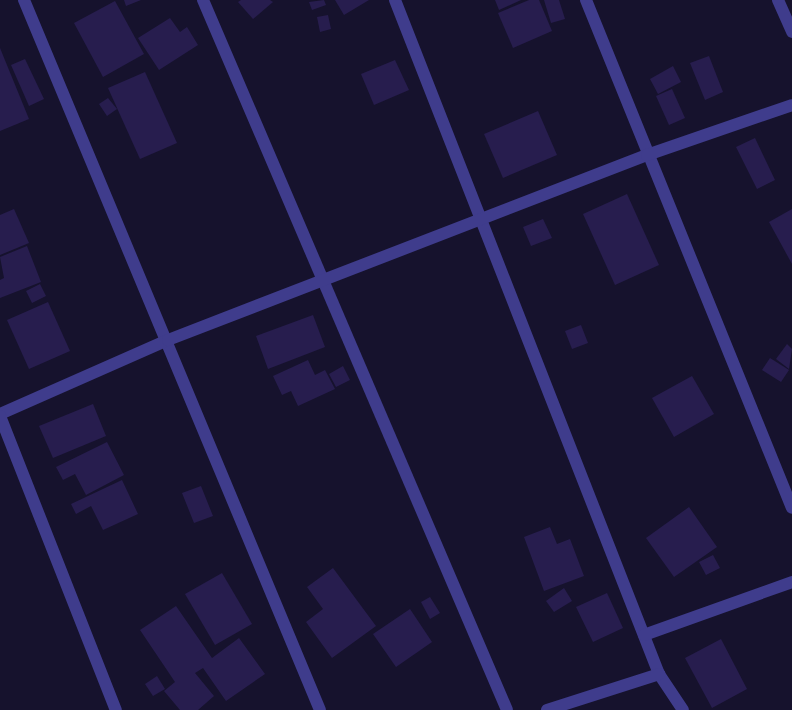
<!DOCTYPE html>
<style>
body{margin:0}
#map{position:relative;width:792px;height:710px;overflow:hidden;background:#16122d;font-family:Poppins,sans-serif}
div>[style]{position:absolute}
.building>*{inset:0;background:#271d4e}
.minor>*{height:12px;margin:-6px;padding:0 6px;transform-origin:6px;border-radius:6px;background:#3f3c8c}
span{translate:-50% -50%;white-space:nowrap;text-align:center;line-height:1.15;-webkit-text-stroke:4.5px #16122d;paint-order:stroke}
</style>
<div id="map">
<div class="building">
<i style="clip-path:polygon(124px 0,141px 0,126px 6px)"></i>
<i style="clip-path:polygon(241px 0,270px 0,273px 2px,253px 19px,238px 2px)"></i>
<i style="clip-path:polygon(324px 0,326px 5px,312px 10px,309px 2px)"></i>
<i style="clip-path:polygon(335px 0,369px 0,344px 15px)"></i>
<i style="clip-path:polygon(495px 0,521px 0,499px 10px)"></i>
<i style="clip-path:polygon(529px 0,539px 0,552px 31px,513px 48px,498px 13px)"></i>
<i style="clip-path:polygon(544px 0,559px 0,565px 19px,551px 23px)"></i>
<i style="clip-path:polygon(115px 1px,144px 54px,103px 77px,74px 23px)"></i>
<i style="clip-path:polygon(328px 15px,331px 29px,320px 32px,317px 17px)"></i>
<i style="clip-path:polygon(170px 18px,180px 32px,187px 27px,198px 45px,159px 70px,138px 38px)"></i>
<i style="clip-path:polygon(0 48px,29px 119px,0 131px)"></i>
<i style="clip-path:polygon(709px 56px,723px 92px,705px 100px,690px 63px)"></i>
<i style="clip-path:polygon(25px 59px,44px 99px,29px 106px,11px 65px)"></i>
<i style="clip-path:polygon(395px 60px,409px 90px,374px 105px,361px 74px)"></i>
<i style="clip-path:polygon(673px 66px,681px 82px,658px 94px,650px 79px)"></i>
<i style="clip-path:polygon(145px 72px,177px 143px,140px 159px,108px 88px)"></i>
<i style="clip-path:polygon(672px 89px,685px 118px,669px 125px,656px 96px)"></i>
<i style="clip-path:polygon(108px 98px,117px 109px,107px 116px,99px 104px)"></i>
<i style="clip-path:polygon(538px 111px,557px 155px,503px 178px,484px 134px)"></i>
<i style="clip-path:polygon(755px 138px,775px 180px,757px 189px,736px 147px)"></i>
<i style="clip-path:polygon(627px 194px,659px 265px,615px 285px,583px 214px)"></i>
<i style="clip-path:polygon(14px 209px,29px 243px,0 255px,0 215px)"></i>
<i style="clip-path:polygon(792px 209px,792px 264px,769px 222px)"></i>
<i style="clip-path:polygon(543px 219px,552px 238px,531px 246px,523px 227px)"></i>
<i style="clip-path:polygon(27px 246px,41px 282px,0 298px,0 280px,4px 278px,0 257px)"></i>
<i style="clip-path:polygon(40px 284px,46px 296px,32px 303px,26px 291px)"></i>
<i style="clip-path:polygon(48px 302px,70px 351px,29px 369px,7px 320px)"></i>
<i style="clip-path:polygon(313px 315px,325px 347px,268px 369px,256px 336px)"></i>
<i style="clip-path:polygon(581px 325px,588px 343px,572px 349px,565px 331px)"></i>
<i style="clip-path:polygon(787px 344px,792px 349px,789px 369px,776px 359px)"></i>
<i style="clip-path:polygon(770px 358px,789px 370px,781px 382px,762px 370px)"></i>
<i style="clip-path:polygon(308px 360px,315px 375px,325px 370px,335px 389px,298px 406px,291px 391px,282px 395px,273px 376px)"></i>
<i style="clip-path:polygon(343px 366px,350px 380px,336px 387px,329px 374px)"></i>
<i style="clip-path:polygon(692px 376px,714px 414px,674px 437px,652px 398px)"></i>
<i style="clip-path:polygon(93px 404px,106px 436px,53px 458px,39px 426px)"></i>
<i style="clip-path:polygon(107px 442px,124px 475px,86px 495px,75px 474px,63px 480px,56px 467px)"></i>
<i style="clip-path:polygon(122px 480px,138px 514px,103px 530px,91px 506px,76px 514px,71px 504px)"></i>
<i style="clip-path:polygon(201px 486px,213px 516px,194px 523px,182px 493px)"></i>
<i style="clip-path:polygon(689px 507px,717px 547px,674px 577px,646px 538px)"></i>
<i style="clip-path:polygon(550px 527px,557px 544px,570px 539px,584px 576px,544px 591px,524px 537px)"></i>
<i style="clip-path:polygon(713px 555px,720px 568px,706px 575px,699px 562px)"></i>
<i style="clip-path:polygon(333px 568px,376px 626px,332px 658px,306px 622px,323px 609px,307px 587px)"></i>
<i style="clip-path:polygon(222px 573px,252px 624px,215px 645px,185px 594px)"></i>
<i style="clip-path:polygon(564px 588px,572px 601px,554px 612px,546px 601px)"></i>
<i style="clip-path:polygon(607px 593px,623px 628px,593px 642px,576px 607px)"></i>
<i style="clip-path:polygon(430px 597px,440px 613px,430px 619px,421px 602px)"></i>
<i style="clip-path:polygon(176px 606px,212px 658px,239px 638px,265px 674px,226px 701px,203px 668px,195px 673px,214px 696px,198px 710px,180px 710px,164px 691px,175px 682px,140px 630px)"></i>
<i style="clip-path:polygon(410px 609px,432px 642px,396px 667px,373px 634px)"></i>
<i style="clip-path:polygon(721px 639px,747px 689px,712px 708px,685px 658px)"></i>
<i style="clip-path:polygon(157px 676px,165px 689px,153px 696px,145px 684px)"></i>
</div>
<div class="minor">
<i style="left:24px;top:0;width:769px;rotate:67.37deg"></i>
<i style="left:203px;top:0;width:772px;rotate:66.82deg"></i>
<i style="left:395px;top:0;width:724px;rotate:68.61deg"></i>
<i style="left:659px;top:674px;width:43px;rotate:56.3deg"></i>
<i style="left:586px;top:0;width:548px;rotate:67.93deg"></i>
<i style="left:778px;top:0;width:35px;rotate:66deg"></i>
<i style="left:0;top:414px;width:184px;rotate:-23.8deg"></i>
<i style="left:168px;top:340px;width:513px;rotate:-21.12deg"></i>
<i style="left:647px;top:155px;width:153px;rotate:-19deg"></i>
<i style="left:0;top:416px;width:316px;rotate:68.5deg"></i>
<i style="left:644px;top:635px;width:157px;rotate:-19.7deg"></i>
<i style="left:547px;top:710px;width:118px;rotate:-17.8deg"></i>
</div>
</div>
